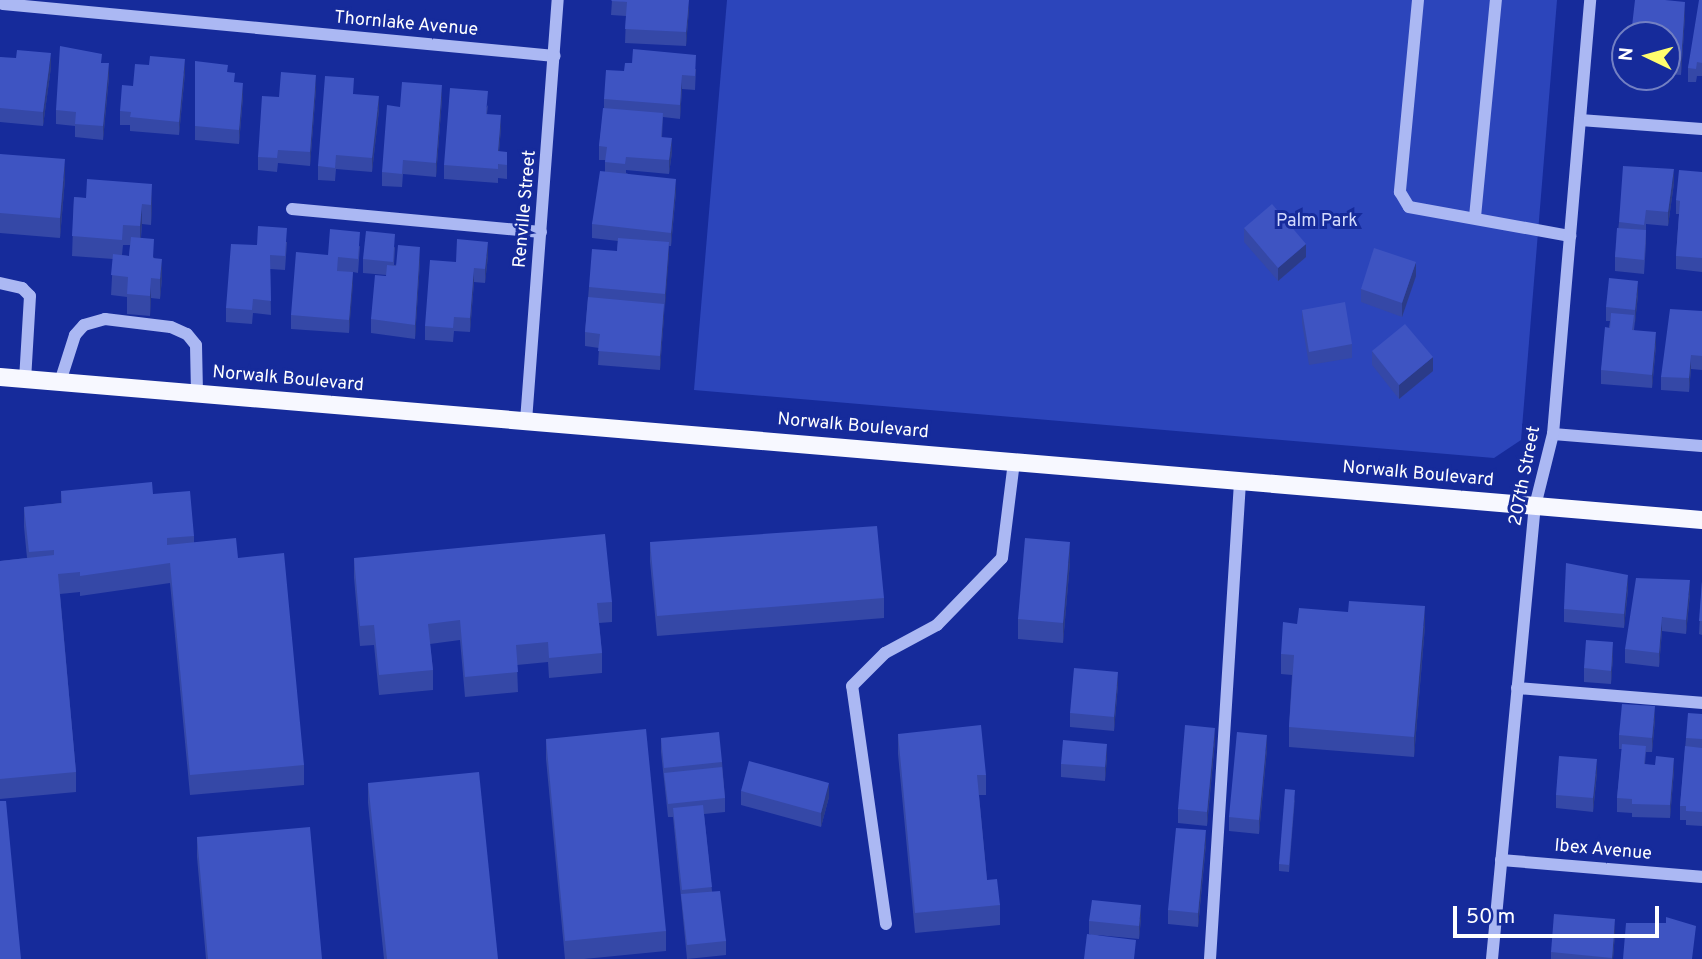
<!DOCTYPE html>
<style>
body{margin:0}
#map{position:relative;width:1702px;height:959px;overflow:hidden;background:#162b9b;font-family:Overpass,sans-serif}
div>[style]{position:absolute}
.green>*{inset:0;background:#2c45bb}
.minor>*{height:12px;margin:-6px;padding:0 6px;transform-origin:6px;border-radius:6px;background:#abb8f3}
.major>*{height:18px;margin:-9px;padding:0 9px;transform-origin:9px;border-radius:9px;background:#f7f8ff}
.wall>*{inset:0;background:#3548a7}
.shaded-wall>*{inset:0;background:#2b3b88}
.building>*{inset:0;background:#3e54c2}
span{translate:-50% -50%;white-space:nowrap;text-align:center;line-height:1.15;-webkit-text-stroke:6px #162b9b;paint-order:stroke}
.street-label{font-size:18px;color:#fff}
.park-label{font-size:18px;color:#d3dafd}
.north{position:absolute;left:1611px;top:21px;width:70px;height:70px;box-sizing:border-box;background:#162b9b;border:2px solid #7380c3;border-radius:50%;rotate:275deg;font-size:19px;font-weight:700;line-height:28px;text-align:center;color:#fff}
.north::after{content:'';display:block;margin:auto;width:24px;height:32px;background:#fffd6d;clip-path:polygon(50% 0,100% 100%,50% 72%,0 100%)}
.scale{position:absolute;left:1453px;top:906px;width:206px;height:32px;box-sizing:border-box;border:4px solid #fff;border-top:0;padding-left:9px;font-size:21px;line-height:24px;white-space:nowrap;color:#fff;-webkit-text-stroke:5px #162b9b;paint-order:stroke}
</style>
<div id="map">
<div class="green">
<i style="clip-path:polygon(727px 0,1557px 0,1521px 440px,1494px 458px,694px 390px)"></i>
</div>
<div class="minor">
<i style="left:1418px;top:0;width:193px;rotate:95.4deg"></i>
<i style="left:1400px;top:192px;width:17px;rotate:59deg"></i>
<i style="left:1409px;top:207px;width:164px;rotate:10.2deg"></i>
<i style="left:3px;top:4px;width:554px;rotate:5.38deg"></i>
<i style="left:1580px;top:120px;width:122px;rotate:4.2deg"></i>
<i style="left:292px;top:209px;width:250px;rotate:5.3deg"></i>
<i style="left:1475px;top:217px;width:218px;rotate:-84.5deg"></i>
<i style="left:0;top:283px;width:23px;rotate:13deg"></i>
<i style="left:22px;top:288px;width:11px;rotate:45deg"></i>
<i style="left:30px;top:296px;width:83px;rotate:93.4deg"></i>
<i style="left:60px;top:382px;width:49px;rotate:-72.3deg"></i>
<i style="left:75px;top:335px;width:13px;rotate:-48deg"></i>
<i style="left:84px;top:325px;width:22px;rotate:-16deg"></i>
<i style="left:105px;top:319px;width:66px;rotate:6.9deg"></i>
<i style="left:171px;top:327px;width:17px;rotate:24deg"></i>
<i style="left:187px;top:334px;width:14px;rotate:51deg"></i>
<i style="left:196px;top:345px;width:48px;rotate:88.8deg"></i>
<i style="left:526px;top:421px;width:422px;rotate:-85.7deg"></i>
<i style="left:1553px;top:434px;width:149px;rotate:4.6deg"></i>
<i style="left:1517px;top:688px;width:186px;rotate:4.6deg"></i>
<i style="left:1501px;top:860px;width:202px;rotate:4.8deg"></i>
<i style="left:886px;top:924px;width:240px;rotate:-98.1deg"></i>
<i style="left:852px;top:686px;width:47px;rotate:-45deg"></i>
<i style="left:885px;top:653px;width:59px;rotate:-28.3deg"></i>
<i style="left:937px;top:625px;width:93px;rotate:-45.9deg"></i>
<i style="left:1002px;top:558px;width:97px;rotate:-82.9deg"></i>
<i style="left:1210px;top:959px;width:479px;rotate:-86.4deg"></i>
<i style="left:1492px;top:959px;width:455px;rotate:-84.6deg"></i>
<i style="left:1535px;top:506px;width:74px;rotate:-76deg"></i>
<i style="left:1553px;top:434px;width:436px;rotate:-85.1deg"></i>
</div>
<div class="major">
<i style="left:0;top:377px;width:1708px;rotate:4.8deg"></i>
</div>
<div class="wall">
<i style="clip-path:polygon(612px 0,689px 9px,686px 46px,625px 43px,626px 16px,611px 15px)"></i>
<i style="clip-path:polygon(1702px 0,1702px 76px,1697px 76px,1696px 82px,1688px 82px,1688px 68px)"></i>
<i style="clip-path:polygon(1685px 16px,1681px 75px,1667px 74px,1667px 35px)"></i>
<i style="clip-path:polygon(0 57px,51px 67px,43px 126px,0 122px,0 123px)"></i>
<i style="clip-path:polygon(195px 61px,228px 72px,243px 97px,239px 144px,195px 140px)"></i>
<i style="clip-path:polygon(102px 63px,109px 77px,103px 140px,75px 137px,75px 126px,56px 124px,56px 110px)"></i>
<i style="clip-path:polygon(696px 69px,695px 90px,682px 89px,680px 119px,663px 117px,662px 137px,672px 152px,669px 174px,626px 170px,626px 173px,676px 192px,671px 246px,669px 246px,660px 370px,598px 365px,599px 348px,585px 346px,585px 332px,589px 287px,617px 251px,618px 241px,592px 238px,592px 224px,605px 171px,605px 160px,599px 160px,599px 146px,604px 108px,604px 99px,624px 71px)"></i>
<i style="clip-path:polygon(185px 73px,179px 135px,130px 131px,130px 125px,120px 125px,120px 111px,133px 86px)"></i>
<i style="clip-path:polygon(316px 89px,310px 166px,278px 163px,277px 172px,258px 170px,258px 157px,279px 97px)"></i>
<i style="clip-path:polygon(354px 94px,379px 110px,372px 172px,336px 169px,335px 181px,318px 180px,318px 166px)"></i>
<i style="clip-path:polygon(442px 99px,436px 177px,403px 174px,402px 187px,382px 186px,382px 172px,400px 107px)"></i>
<i style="clip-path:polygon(488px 105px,487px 114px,501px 128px,499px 151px,507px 165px,507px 179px,498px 178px,498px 183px,444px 179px,444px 165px)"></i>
<i style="clip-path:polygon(0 154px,65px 179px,60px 238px,0 233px)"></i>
<i style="clip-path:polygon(1702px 172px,1702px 272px,1676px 269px,1676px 256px,1679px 214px,1676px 214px,1676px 200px)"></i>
<i style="clip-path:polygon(1674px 183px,1668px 226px,1646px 224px,1646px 244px,1644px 274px,1615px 271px,1615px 257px,1619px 222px)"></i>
<i style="clip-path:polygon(evenodd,74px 197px,152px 204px,151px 225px,142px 224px,141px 238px,154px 258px,162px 279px,160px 299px,151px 298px,150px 316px,127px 314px,127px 297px,111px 295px,113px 259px,72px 256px,74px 197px,123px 245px,130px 245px,129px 256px,122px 255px,123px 245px)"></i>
<i style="clip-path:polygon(1244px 228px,1306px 257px,1278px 281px,1244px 242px)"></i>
<i style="clip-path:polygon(287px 242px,285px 270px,270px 269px,271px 315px,253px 313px,252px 324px,226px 322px,226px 308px,257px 245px)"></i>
<i style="clip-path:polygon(360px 246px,358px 273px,353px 272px,349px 333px,291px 329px,291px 315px,328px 255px)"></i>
<i style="clip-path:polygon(395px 247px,394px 265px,420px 261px,415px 339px,371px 333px,371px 319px,386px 275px,363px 273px,363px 259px)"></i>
<i style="clip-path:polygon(488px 256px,485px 283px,474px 282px,470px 332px,454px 331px,453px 342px,425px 340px,425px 326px,456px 262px)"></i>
<i style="clip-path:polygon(1416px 276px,1402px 317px,1361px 302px,1361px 289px)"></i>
<i style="clip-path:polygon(1638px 295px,1634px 330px,1656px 346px,1652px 388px,1601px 384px,1601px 370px,1610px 321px,1606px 321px,1606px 307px)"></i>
<i style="clip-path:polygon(1302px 310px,1352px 344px,1352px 358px,1309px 365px,1302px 323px)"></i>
<i style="clip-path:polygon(1702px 311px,1702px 370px,1691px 369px,1689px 392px,1661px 390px,1661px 377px)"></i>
<i style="clip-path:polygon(1372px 351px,1433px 371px,1399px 399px,1372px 365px)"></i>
<i style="clip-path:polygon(61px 491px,153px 494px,194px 536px,194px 543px,238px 558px,304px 765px,304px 785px,190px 795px,170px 583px,80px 596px,80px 592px,60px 594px,76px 772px,76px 792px,0 799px,0 561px,27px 558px,24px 527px,24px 507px,61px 503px)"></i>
<i style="clip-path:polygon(650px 542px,884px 598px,884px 618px,657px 636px,650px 562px)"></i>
<i style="clip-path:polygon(354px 558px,612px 602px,612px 622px,599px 623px,602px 653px,602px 673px,549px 678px,548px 662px,517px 665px,518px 692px,465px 697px,460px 640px,430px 644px,433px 670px,433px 690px,379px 695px,374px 645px,360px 646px,354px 578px)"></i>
<i style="clip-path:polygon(1070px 562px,1063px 643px,1018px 639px,1018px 619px)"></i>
<i style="clip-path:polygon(1702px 581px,1702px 635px,1699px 634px)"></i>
<i style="clip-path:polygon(1628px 589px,1624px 628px,1564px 622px,1564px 609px)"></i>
<i style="clip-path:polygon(1690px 594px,1686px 634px,1662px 631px,1659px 667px,1625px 663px,1625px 649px)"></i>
<i style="clip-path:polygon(1297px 624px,1425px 626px,1414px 757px,1289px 747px,1289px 727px,1292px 675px,1281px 674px,1281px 654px)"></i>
<i style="clip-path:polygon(1613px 656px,1611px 684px,1584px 682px,1584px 668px)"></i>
<i style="clip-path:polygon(1118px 685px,1114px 731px,1070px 727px,1070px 713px)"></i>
<i style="clip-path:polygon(1702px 714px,1702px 826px,1686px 825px,1686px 820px,1680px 820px,1680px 806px,1686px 738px)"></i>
<i style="clip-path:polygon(1655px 720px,1652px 752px,1646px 752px,1645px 764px,1674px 771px,1670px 818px,1632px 817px,1632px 813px,1617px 812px,1617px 798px,1622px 749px,1619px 749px,1619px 735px)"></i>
<i style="clip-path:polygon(898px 734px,986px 775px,986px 795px,979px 795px,987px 880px,1000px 905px,1000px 925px,915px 933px,898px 754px)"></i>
<i style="clip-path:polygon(661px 738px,722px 762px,725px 798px,725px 812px,704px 814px,712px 891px,726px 941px,726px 955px,687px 959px,673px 817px,668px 817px,661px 752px)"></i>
<i style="clip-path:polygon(546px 739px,666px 931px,666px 951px,584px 959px,565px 959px,546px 759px)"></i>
<i style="clip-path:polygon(1215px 741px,1207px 826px,1178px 823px,1178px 809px)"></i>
<i style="clip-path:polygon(1267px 749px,1259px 834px,1229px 831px,1229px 817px)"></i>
<i style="clip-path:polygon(1107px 757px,1105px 781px,1061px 777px,1061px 764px)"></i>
<i style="clip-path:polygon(1597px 773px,1593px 812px,1556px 808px,1556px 795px)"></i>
<i style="clip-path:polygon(368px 783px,498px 959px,384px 959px,368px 803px)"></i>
<i style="clip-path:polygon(741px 791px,829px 797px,821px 827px,741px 805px)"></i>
<i style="clip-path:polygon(1295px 797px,1289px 872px,1279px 871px,1279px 864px)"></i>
<i style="clip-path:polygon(197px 837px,322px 959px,206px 959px,197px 857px)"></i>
<i style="clip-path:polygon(1206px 844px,1198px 927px,1168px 924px,1168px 910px)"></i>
<i style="clip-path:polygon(1141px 919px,1139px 939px,1097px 935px,1136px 954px,1089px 934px,1089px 921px)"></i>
<i style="clip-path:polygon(1615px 933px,1613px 959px,1551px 959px,1551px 952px)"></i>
</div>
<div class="shaded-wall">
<i style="clip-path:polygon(689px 0,689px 9px,686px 46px,686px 32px)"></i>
<i style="clip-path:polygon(1685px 2px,1685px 16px,1681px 75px,1681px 61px)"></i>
<i style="clip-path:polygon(51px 53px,51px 67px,43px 126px,43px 112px)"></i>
<i style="clip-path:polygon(185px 59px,185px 73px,179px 135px,179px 122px)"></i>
<i style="clip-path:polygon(109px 63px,109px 77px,103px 140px,103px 126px)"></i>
<i style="clip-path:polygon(316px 75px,316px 89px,310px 166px,310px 152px)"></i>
<i style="clip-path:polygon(682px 75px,682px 89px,680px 119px,680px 105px)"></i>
<i style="clip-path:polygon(243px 83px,243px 97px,239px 144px,239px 130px)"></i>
<i style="clip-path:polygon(442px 85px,442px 99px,436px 177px,436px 163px)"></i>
<i style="clip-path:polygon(379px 96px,379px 110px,372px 172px,372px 158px)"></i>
<i style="clip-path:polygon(501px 115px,501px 128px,498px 165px,498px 151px)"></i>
<i style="clip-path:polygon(672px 138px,672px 152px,669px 174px,669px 160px)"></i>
<i style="clip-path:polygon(65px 159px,65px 179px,60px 238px,60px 218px)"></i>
<i style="clip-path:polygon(1674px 169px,1674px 183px,1668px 226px,1668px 212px)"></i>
<i style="clip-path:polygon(676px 179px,676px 192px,671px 246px,671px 233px)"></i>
<i style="clip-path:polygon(152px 184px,152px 204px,151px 225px,151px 205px)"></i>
<i style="clip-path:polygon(142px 204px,142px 224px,140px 246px,140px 226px)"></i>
<i style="clip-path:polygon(488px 242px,488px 256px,485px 283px,485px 269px)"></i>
<i style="clip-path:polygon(669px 242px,669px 256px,665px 308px,665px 294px)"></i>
<i style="clip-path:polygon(1306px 244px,1306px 257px,1278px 281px,1278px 268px)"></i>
<i style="clip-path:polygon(420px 247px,420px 261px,415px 339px,415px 325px)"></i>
<i style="clip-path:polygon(162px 259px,162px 279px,160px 299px,160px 279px)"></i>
<i style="clip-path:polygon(1416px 262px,1416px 276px,1402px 317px,1402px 303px)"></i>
<i style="clip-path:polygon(474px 268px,474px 282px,470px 332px,470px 318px)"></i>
<i style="clip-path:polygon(353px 272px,353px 286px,349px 333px,349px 320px)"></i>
<i style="clip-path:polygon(151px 278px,151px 298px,150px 316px,150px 296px)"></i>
<i style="clip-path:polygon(1638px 281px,1638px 295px,1635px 324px,1635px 310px)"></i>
<i style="clip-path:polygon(664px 304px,664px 318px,660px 370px,660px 356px)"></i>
<i style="clip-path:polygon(1656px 332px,1656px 346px,1652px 388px,1652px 375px)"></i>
<i style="clip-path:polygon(1691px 355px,1691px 369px,1689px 392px,1689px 378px)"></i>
<i style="clip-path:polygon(1433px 357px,1433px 371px,1399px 399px,1399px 385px)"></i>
<i style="clip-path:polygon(1070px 542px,1070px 562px,1063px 643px,1063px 623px)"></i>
<i style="clip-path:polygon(1628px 575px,1628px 589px,1624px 628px,1624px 614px)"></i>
<i style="clip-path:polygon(1690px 580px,1690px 594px,1686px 634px,1686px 620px)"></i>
<i style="clip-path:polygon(1425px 606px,1425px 626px,1414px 757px,1414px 737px)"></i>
<i style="clip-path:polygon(1662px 617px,1662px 631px,1659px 667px,1659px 653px)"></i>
<i style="clip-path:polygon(1613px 642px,1613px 656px,1611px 684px,1611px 671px)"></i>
<i style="clip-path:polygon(1118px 672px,1118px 685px,1114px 731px,1114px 717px)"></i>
<i style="clip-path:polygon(1655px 706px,1655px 720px,1652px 752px,1652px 738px)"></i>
<i style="clip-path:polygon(1215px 728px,1215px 741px,1207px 826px,1207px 812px)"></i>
<i style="clip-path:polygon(1267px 735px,1267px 749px,1259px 834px,1259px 820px)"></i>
<i style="clip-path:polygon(1107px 744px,1107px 757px,1105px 781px,1105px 767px)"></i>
<i style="clip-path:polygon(1674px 758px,1674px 771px,1670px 818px,1670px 805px)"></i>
<i style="clip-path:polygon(1597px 759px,1597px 773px,1593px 812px,1593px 798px)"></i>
<i style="clip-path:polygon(829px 783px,829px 797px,821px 827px,821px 813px)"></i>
<i style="clip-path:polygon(1206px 830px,1206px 844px,1198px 927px,1198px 913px)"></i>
<i style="clip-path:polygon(1141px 905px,1141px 919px,1139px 939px,1139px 926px)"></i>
<i style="clip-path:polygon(1615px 919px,1615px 933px,1613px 959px,1612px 959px)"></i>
</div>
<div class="building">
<i style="clip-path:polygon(612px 0,689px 0,686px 32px,625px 29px,627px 2px,611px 1px)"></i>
<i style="clip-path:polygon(1635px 0,1665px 0,1685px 2px,1681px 61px,1667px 60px,1667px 35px,1631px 35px)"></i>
<i style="clip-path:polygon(1699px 0,1702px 0,1702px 63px,1697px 62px,1696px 69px,1688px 68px)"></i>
<i style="clip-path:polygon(60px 46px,102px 54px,101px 63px,109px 63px,103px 126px,75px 124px,76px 112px,56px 110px)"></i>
<i style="clip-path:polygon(633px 49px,696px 55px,695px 76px,682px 75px,680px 105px,604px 99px,606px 70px,624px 71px,625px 63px,632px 63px)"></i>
<i style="clip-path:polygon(17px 50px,51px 53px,43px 112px,0 108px,0 109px,0 57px,16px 58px)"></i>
<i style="clip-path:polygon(150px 56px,185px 59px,179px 122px,130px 117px,131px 112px,120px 111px,122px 85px,133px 86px,135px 64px,149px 65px)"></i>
<i style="clip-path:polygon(195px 61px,228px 65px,227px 72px,235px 73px,234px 82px,243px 83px,239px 130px,195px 126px)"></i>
<i style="clip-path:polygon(281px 72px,316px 75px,310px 152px,278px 150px,277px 158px,258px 157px,262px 96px,279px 97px)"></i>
<i style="clip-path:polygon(325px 76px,354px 78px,353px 94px,379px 96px,372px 158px,336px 155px,335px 168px,318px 166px)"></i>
<i style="clip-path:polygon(402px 82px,442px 85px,436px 163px,403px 160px,402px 174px,382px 172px,387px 105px,400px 107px)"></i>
<i style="clip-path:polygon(450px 88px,488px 91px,486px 114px,501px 115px,498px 151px,507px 152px,507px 165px,498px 164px,498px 169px,444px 165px)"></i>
<i style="clip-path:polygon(603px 108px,663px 113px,661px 137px,672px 138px,669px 160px,626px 157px,625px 164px,605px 162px,607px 147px,599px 146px)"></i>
<i style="clip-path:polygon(0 154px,65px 159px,60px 218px,0 213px)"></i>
<i style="clip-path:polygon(1623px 166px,1674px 169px,1668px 212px,1646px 210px,1644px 225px,1619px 222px)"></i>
<i style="clip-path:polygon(1679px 170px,1702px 172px,1702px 258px,1676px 256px,1680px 201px,1676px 200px)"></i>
<i style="clip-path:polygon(600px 171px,676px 179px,671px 233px,592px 224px)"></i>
<i style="clip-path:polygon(87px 179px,152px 184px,151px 205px,142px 204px,140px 226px,123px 225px,122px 240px,72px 236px,74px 197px,86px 198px)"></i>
<i style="clip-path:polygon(1272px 204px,1306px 244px,1278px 268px,1244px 228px)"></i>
<i style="clip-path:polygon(258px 226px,287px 228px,285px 256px,270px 255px,271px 301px,253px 299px,252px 310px,226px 308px,231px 244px,257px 245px)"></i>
<i style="clip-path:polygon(1617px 228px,1646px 230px,1644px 260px,1615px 257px)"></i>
<i style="clip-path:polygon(330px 229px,360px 232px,358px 259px,338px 257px,337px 271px,353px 272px,349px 320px,291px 315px,296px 252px,328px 255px)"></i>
<i style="clip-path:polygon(366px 231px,395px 234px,393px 262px,363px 259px)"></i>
<i style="clip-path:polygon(131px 237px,154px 239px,153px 258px,162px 259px,160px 279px,151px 278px,150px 296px,127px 294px,128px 277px,111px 275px,113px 254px,129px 256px)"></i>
<i style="clip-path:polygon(618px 238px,669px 242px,665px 294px,589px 287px,592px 249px,617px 251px)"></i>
<i style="clip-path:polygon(457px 239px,488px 242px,485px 269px,474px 268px,470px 318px,454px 317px,453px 328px,425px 326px,430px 260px,456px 262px)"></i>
<i style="clip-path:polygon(398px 245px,420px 247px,415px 325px,371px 319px,375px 275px,386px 276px,387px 265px,396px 266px)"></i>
<i style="clip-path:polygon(1374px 248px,1416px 262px,1402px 303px,1361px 289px)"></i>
<i style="clip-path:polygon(1609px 278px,1638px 281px,1635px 310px,1606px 307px)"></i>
<i style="clip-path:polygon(588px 297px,664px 304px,660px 356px,598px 351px,600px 334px,585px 332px)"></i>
<i style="clip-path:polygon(1345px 302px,1352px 344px,1309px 352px,1302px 310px)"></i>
<i style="clip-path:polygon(1670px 309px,1702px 311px,1702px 356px,1691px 355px,1689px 378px,1661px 377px)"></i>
<i style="clip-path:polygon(1611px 313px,1634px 315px,1632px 330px,1656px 332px,1652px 375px,1601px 370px,1605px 327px,1610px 328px)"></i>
<i style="clip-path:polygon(1405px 324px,1433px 357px,1399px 385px,1372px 351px)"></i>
<i style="clip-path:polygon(152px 482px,153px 494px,190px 491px,194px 536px,167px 538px,167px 545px,236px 538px,238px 558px,284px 553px,304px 765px,190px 775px,170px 563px,80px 576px,80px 572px,58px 574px,76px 772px,0 779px,0 561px,54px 555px,54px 550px,29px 552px,24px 507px,62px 503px,61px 491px)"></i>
<i style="clip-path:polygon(877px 526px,884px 598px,657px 616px,650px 542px)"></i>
<i style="clip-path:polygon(605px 534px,612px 602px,597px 603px,602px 653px,549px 658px,548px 642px,516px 645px,518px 672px,465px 677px,460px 620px,428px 624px,433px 670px,379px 675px,374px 625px,360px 626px,354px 558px)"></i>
<i style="clip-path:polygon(1025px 538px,1070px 542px,1063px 623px,1018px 619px)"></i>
<i style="clip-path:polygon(1566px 563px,1628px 575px,1624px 614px,1564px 609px)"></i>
<i style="clip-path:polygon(1636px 578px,1690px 580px,1686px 620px,1662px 617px,1659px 653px,1625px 649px)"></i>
<i style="clip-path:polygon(1702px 581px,1702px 621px,1699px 621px)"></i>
<i style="clip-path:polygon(1349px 601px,1425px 606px,1414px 737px,1289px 727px,1294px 655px,1281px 654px,1283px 622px,1297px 624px,1299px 608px,1348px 612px)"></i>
<i style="clip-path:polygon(1586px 640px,1613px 642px,1611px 671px,1584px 668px)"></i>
<i style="clip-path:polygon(1074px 668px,1118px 672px,1114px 717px,1070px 713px)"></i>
<i style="clip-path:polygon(1622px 704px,1655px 706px,1652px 738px,1619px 735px)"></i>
<i style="clip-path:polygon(1688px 713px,1702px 714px,1702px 739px,1686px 738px)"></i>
<i style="clip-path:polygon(981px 725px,986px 775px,977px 775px,987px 880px,997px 879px,1000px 905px,915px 913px,898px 734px)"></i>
<i style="clip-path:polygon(1185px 725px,1215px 728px,1207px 812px,1178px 809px)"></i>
<i style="clip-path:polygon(646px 729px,666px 931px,565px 941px,546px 739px)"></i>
<i style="clip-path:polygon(719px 732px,722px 762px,664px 768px,661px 738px)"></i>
<i style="clip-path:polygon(1237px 732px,1267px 735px,1259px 820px,1229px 817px)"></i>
<i style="clip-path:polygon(1063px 740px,1107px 744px,1105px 767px,1061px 764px)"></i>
<i style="clip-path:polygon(1622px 744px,1646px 746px,1644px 764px,1655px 765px,1656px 756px,1674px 758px,1670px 805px,1632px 804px,1632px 799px,1617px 798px)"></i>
<i style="clip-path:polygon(1685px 746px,1702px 748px,1702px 812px,1686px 811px,1686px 806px,1680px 806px)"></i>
<i style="clip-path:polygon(1559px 756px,1597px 759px,1593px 798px,1556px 795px)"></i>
<i style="clip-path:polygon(749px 761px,829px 783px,821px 813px,741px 791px)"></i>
<i style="clip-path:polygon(722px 767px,725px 798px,668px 804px,664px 773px)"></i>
<i style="clip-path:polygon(479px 772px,498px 959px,387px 959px,368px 783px)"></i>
<i style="clip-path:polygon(1285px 789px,1295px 790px,1289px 865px,1279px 864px)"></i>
<i style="clip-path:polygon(0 801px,6px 801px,21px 959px,0 959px)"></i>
<i style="clip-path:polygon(703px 805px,712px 887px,682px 890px,673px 808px)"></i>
<i style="clip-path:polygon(310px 827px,322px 959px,208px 959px,197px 837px)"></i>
<i style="clip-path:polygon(1176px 828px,1206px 830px,1198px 913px,1168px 910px)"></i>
<i style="clip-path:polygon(720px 891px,726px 941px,687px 945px,681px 894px)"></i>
<i style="clip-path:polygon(1092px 900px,1141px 905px,1139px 926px,1089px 921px)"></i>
<i style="clip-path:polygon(1554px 914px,1615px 919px,1612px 958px,1551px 952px)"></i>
<i style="clip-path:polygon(1666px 917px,1696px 926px,1692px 959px,1623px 959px,1626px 923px,1666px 923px)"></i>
<i style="clip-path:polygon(1087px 934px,1136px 940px,1134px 959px,1084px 959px)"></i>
</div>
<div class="street-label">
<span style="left:406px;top:25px;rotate:5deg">Thornlake Avenue</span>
<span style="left:526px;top:209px;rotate:-85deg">Renville Street</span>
<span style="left:288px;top:380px;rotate:5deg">Norwalk Boulevard</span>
<span style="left:853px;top:427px;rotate:5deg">Norwalk Boulevard</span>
<span style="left:1418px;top:475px;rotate:5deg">Norwalk Boulevard</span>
<span style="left:1526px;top:476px;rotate:-79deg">207th Street</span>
<span style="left:1603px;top:851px;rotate:5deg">Ibex Avenue</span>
</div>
<div class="park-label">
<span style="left:1317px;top:222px">Palm Park</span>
</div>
<div class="north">N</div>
<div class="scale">50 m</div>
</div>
